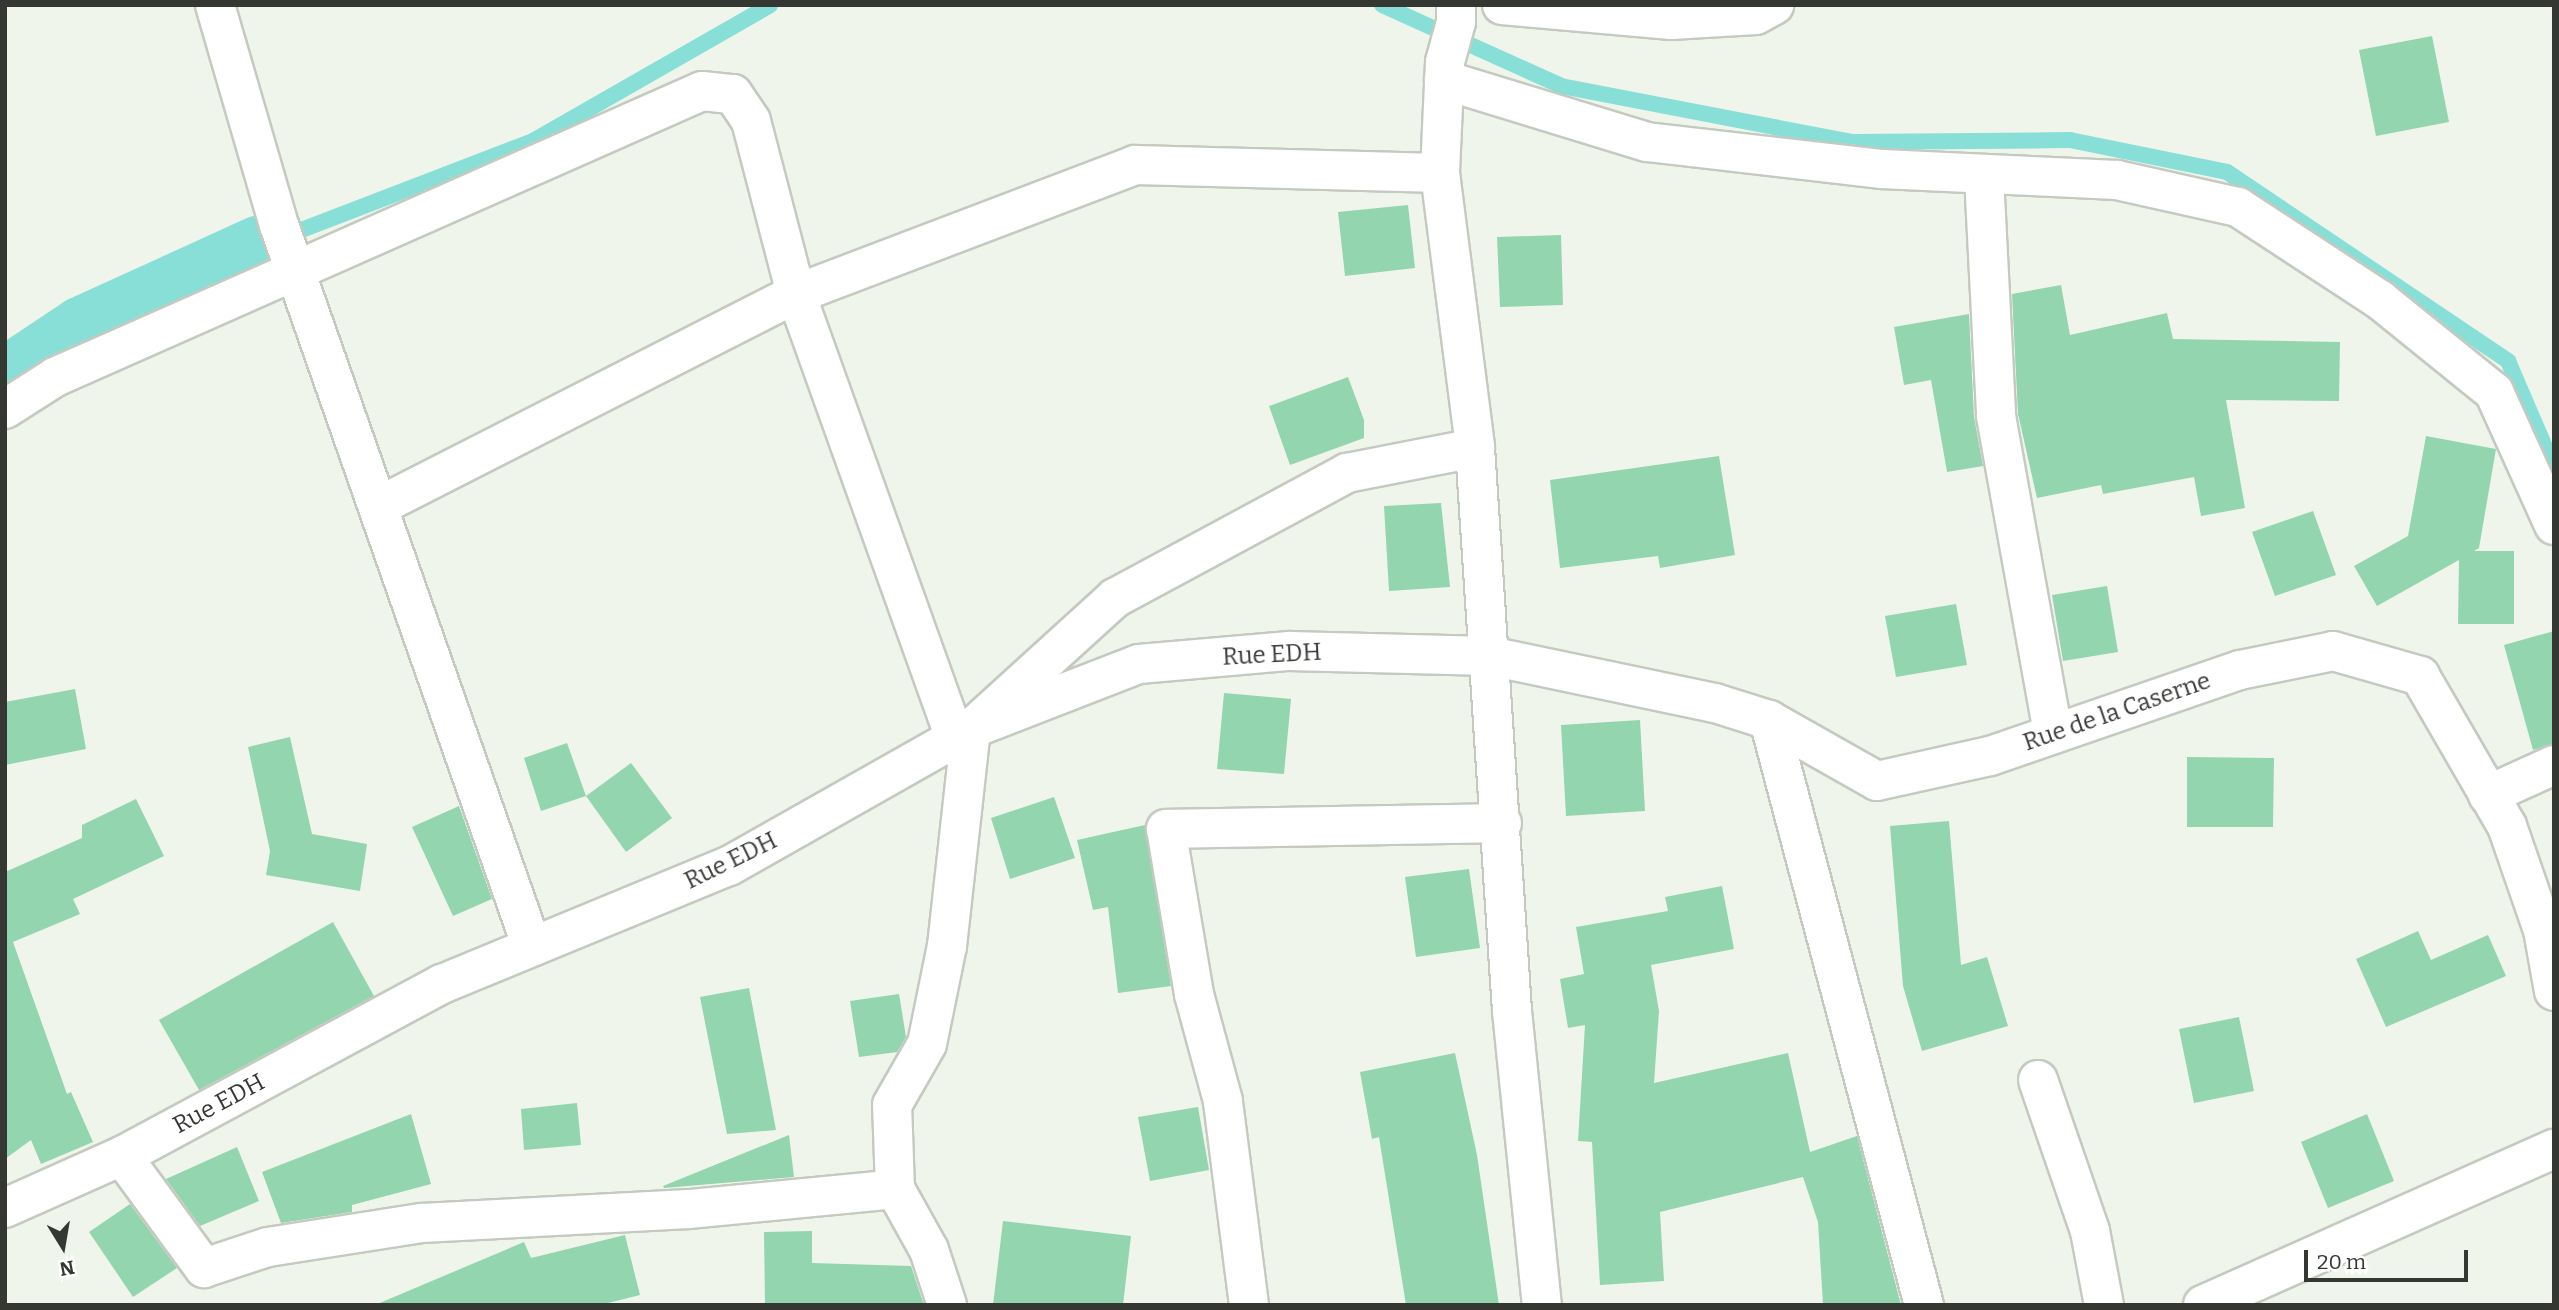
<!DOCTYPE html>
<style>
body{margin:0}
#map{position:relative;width:2559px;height:1310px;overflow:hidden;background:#f0f5eb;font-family:Bitter,serif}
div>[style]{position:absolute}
.stream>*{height:16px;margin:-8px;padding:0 8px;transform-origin:8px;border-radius:8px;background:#88dfd7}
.canal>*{height:58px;margin:-29px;padding:0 29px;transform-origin:29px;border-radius:29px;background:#88dfd7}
.building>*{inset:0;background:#93d5af}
.roads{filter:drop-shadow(2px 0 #c5cac1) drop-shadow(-2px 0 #c5cac1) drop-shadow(0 2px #c5cac1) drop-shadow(0 -2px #c5cac1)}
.minor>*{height:38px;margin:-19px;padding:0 19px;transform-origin:19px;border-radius:19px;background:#fff}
span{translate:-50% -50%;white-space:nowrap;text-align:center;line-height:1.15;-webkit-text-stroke:5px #fff;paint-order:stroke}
.street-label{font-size:24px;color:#353733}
.frame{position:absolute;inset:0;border:7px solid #353733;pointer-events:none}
.north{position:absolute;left:28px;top:1212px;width:70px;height:70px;-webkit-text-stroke:5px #fff;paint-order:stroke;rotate:169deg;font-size:19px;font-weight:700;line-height:28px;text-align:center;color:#353733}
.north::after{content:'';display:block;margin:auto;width:24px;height:32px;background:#353733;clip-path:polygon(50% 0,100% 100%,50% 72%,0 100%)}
.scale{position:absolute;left:2304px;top:1250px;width:164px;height:32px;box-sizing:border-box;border:4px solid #353733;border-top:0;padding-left:9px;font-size:21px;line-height:24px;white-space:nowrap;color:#353733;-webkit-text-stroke:5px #fff;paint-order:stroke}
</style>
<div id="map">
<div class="stream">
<i style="left:1382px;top:5px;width:196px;rotate:24.3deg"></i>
<i style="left:1561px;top:86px;width:297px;rotate:10.9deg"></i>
<i style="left:1853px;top:142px;width:217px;rotate:-0.5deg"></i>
<i style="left:2070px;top:140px;width:160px;rotate:11.5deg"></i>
<i style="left:2227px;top:172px;width:339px;rotate:33.9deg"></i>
<i style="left:2508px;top:361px;width:116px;rotate:66.7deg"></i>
<i style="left:304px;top:229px;width:245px;rotate:-21deg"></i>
<i style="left:533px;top:141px;width:273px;rotate:-29.8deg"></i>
</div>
<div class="canal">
<i style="left:5px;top:376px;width:90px;rotate:-33.7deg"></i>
<i style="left:80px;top:326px;width:196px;rotate:-24.5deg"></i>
</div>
<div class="building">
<i style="clip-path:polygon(2432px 36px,2449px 122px,2376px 136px,2359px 50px)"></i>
<i style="clip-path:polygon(1408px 205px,1415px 268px,1345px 276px,1338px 212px)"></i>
<i style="clip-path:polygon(1561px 235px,1563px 305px,1500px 307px,1497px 237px)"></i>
<i style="clip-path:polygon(2061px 285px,2070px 335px,2167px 313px,2173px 339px,2340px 342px,2339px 401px,2226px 400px,2245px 508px,2201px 516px,2194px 477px,2103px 494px,2101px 485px,2037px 498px,2018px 414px,2012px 294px)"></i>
<i style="clip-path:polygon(1969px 314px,1974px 417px,1983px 466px,1947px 472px,1931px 380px,1904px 385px,1894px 327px)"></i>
<i style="clip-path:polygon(1348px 377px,1364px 420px,1364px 438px,1290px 465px,1269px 406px)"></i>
<i style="clip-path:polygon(2426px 436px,2496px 449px,2479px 548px,2474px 551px,2514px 551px,2514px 624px,2458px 624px,2459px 560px,2377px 606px,2354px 566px,2408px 536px)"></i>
<i style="clip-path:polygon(1719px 456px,1735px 555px,1660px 568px,1658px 556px,1560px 568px,1550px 480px)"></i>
<i style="clip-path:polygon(1441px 503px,1450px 587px,1389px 591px,1384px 506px)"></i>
<i style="clip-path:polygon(2313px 511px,2336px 575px,2275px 596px,2252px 532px)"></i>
<i style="clip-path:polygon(2107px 586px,2118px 652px,2063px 661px,2052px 595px)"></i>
<i style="clip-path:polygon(1956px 604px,1967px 665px,1896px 677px,1885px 616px)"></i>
<i style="clip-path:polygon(2554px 631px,2554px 744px,2533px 750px,2504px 645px)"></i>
<i style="clip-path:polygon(75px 689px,86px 749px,5px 765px,5px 702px)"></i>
<i style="clip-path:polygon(1224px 693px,1291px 699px,1284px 774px,1217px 769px)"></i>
<i style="clip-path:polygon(1640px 720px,1645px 811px,1566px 816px,1561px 725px)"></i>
<i style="clip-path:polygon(290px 737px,312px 834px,367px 844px,360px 891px,266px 875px,270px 851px,248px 747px)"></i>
<i style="clip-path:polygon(567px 743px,586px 796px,541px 811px,524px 758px)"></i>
<i style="clip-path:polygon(2187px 757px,2274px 758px,2273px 827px,2187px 827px)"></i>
<i style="clip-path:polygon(631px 763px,672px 818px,626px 852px,586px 796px)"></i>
<i style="clip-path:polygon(1054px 797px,1075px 858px,1010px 879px,991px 818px)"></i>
<i style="clip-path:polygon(136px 799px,164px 856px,73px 899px,80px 914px,13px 942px,67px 1094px,71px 1092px,93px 1142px,41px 1164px,31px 1140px,5px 1159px,5px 872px,82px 838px,82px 825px)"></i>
<i style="clip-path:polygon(459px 806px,492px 899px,453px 916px,412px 827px)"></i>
<i style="clip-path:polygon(1949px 821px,1961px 965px,1987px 957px,2008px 1026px,1922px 1051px,1903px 986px,1890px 826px)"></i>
<i style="clip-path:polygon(1145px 825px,1171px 986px,1118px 993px,1108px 907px,1093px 910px,1077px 840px)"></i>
<i style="clip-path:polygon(1469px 869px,1480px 948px,1416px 957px,1405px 877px)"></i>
<i style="clip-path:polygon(1722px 886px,1734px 949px,1651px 965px,1659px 1011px,1654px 1083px,1788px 1053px,1810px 1152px,1857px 1136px,1901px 1305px,1823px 1305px,1818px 1222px,1803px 1177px,1660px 1212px,1664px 1281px,1600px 1285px,1592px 1142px,1578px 1141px,1585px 1025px,1568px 1028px,1560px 979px,1584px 974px,1576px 927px,1668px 911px,1665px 897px)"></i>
<i style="clip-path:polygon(333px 922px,374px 996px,199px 1090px,159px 1020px)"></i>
<i style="clip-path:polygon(2418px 931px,2431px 960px,2488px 935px,2506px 976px,2386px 1027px,2356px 959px)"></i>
<i style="clip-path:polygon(749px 988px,776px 1130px,727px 1134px,700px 997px)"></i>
<i style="clip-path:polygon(899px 994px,906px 1037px,897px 1052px,859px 1057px,850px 1001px)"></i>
<i style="clip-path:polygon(2239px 1017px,2254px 1091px,2194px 1103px,2179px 1029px)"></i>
<i style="clip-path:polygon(1455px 1053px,1477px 1155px,1499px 1305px,1406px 1305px,1379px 1137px,1372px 1139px,1360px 1072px)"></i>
<i style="clip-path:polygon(577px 1103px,581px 1145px,524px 1150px,521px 1109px)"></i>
<i style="clip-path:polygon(1198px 1107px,1209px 1170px,1150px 1181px,1138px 1117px)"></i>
<i style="clip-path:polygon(411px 1114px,431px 1184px,352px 1205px,352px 1212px,281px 1223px,262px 1172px)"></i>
<i style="clip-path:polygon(2367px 1114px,2394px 1181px,2328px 1208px,2301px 1142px)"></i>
<i style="clip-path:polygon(789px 1135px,794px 1177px,664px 1188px,663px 1186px)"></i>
<i style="clip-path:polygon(237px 1147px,259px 1201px,200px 1226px,166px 1179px)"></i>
<i style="clip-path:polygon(130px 1204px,177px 1268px,133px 1297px,89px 1232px)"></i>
<i style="clip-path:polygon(1003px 1221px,1131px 1236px,1123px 1305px,993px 1305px)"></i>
<i style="clip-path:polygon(812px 1231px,812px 1263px,911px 1266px,924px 1305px,765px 1305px,764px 1232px)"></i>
<i style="clip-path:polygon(625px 1235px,640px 1295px,600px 1305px,375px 1305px,524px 1242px,531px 1258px)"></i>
</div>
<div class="roads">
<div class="minor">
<i style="left:215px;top:5px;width:229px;rotate:73.8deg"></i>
<i style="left:279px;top:225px;width:765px;rotate:70.69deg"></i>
<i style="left:1456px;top:5px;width:17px;rotate:90deg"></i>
<i style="left:1456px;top:22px;width:41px;rotate:105.4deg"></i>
<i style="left:1445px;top:62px;width:111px;rotate:92.6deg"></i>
<i style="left:1440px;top:173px;width:277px;rotate:82.7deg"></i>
<i style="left:1475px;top:448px;width:564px;rotate:86.24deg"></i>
<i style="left:1512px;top:1011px;width:296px;rotate:84.2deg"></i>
<i style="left:1502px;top:5px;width:170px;rotate:5.1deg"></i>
<i style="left:1671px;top:20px;width:85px;rotate:-3.4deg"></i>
<i style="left:1756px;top:15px;width:21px;rotate:-29deg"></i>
<i style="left:1444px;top:80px;width:212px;rotate:17deg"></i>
<i style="left:1647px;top:142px;width:237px;rotate:6.6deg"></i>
<i style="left:1882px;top:169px;width:235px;rotate:2.7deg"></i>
<i style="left:2117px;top:180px;width:124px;rotate:12.6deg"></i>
<i style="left:2238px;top:207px;width:170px;rotate:33.2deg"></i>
<i style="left:2380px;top:300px;width:146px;rotate:38.9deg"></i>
<i style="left:2494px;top:392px;width:146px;rotate:65.7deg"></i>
<i style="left:1984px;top:176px;width:240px;rotate:87.1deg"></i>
<i style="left:1996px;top:416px;width:323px;rotate:79.8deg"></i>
<i style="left:5px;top:409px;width:59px;rotate:-32.6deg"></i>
<i style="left:55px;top:377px;width:707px;rotate:-23.85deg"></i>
<i style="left:702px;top:91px;width:31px;rotate:6deg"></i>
<i style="left:733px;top:94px;width:32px;rotate:56deg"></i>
<i style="left:751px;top:121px;width:179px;rotate:75.4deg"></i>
<i style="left:796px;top:294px;width:473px;rotate:70.3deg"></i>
<i style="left:381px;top:505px;width:466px;rotate:-27deg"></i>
<i style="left:796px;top:294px;width:363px;rotate:-20.8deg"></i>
<i style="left:1135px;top:165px;width:305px;rotate:1.5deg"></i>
<i style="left:1769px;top:720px;width:605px;rotate:75.16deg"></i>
<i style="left:2488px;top:795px;width:72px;rotate:-24.4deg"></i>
<i style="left:2038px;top:1080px;width:160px;rotate:71deg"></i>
<i style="left:2090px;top:1231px;width:75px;rotate:79.3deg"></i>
<i style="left:122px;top:1156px;width:139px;rotate:53.8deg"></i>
<i style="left:204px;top:1268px;width:67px;rotate:-18.2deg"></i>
<i style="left:268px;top:1247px;width:156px;rotate:-8.9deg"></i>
<i style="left:422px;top:1223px;width:267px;rotate:-3deg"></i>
<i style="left:689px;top:1209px;width:207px;rotate:-5.5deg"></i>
<i style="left:5px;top:1208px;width:128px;rotate:-24deg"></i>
<i style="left:122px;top:1156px;width:363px;rotate:-28.3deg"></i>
<i style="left:442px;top:984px;width:310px;rotate:-22.4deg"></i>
<i style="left:729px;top:866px;width:278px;rotate:-29.5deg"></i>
<i style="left:971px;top:729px;width:180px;rotate:-21.2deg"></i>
<i style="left:1139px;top:664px;width:151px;rotate:-5deg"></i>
<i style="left:1289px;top:651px;width:201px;rotate:1.4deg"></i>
<i style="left:1490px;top:656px;width:230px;rotate:11.8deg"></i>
<i style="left:1715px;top:703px;width:57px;rotate:17.5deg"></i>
<i style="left:1769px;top:720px;width:124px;rotate:29.5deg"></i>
<i style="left:1877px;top:781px;width:116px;rotate:-12.5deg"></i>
<i style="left:1990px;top:756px;width:264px;rotate:-19deg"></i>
<i style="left:2240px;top:670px;width:95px;rotate:-11.5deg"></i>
<i style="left:2333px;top:651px;width:91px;rotate:16deg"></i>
<i style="left:2420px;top:676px;width:173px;rotate:59.9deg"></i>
<i style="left:2507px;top:826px;width:110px;rotate:70.9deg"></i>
<i style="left:2543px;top:930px;width:62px;rotate:79.8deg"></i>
<i style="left:947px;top:1305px;width:58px;rotate:-108.1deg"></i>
<i style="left:929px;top:1250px;width:70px;rotate:-119.1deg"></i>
<i style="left:895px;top:1189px;width:84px;rotate:-92deg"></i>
<i style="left:892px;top:1105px;width:70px;rotate:-60.2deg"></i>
<i style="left:927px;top:1044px;width:100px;rotate:-78.5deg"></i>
<i style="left:947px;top:946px;width:218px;rotate:-83.7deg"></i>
<i style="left:971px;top:729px;width:195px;rotate:-42.3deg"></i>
<i style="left:1115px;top:598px;width:264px;rotate:-28.3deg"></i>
<i style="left:1347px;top:473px;width:130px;rotate:-11.1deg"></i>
<i style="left:1249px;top:1305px;width:206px;rotate:-97.3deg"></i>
<i style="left:1223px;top:1101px;width:111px;rotate:-105.2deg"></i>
<i style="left:1194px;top:994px;width:167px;rotate:-99.6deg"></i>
<i style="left:1166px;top:829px;width:336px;rotate:-1deg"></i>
<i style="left:2203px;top:1305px;width:384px;rotate:-24deg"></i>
</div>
</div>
<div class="street-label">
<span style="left:1272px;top:655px;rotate:-3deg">Rue EDH</span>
<span style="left:2117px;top:712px;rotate:-19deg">Rue de la Caserne</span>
<span style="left:731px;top:861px;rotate:-26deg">Rue EDH</span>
<span style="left:219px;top:1104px;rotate:-28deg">Rue EDH</span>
</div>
<div class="frame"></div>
<div class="north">N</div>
<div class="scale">20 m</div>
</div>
